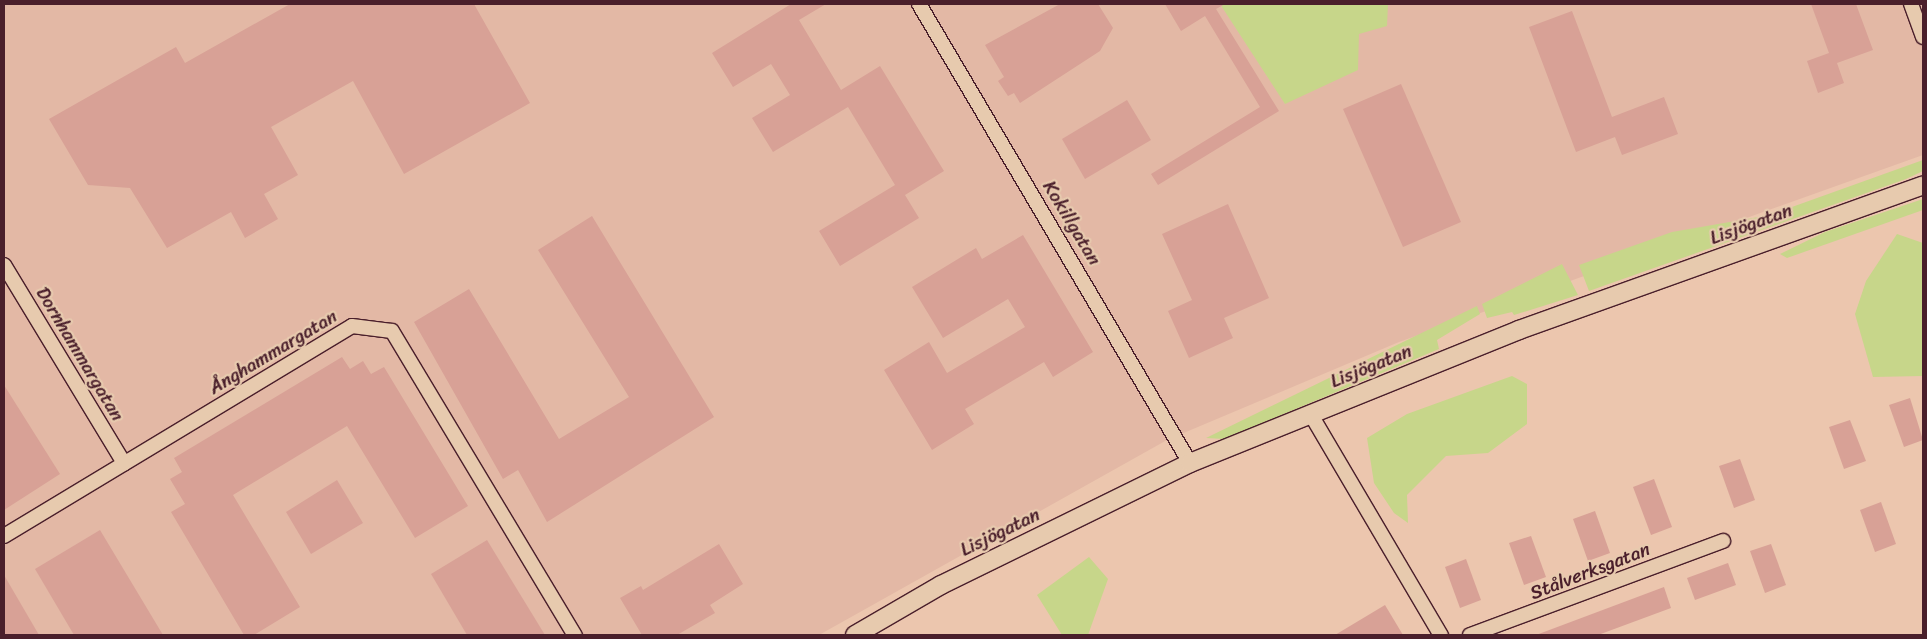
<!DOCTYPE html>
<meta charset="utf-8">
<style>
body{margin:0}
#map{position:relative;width:1927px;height:639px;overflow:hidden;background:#ecc6ae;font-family:Sriracha,sans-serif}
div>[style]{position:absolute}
.built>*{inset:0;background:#e3b8a5}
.green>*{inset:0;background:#c7d68a}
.building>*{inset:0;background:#d8a196}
.roads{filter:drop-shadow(1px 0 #4a1f2b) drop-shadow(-1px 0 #4a1f2b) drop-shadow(0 1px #4a1f2b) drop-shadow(0 -1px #4a1f2b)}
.minor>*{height:14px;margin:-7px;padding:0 7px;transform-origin:7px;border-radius:7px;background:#e7caae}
.tertiary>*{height:18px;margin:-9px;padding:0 9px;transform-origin:9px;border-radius:9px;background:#e7caae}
span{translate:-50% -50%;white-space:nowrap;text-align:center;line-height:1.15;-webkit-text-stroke:4.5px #e7caae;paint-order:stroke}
.street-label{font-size:19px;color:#4a1f2b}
.frame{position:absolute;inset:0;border:5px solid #4a1f2b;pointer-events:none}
</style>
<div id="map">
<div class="built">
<i style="clip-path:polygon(4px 4px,1923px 4px,1923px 155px,1399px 342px,1167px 440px,819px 635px,4px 635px)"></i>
</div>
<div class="green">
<i style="clip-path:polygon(1220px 4px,1388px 4px,1387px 26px,1359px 34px,1358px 70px,1285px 104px)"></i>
<i style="clip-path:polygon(1923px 160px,1923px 171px,1906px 179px,1589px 291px,1579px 265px,1672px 232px,1770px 215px)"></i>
<i style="clip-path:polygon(1923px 199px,1923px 210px,1787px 258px,1780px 254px,1825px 232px)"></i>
<i style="clip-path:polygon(1897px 234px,1923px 243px,1923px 376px,1873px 377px,1855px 314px,1866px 281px)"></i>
<i style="clip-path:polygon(1562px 264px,1578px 295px,1514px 315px,1512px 312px,1487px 318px,1482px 304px)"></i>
<i style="clip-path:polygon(1477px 306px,1480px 314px,1437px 340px,1439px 349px,1224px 439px,1206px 438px)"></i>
<i style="clip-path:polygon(1512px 376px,1527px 384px,1527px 424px,1488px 453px,1446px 456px,1407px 495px,1408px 523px,1394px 513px,1374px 483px,1367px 438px,1407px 414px)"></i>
<i style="clip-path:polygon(1089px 557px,1108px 579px,1088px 635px,1062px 635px,1037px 595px)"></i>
</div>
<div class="building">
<i style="clip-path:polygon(290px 4px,474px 4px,530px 103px,404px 174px,353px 81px,271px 127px,298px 175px,264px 194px,278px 219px,245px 238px,231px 212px,167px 248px,130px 188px,88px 185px,49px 119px,176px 47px,185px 63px)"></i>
<i style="clip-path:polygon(791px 4px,826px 4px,799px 20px,841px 90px,880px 66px,944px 171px,905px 195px,919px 218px,840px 266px,819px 231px,895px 185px,848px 107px,773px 152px,752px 118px,790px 95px,771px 64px,733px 87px,712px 53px)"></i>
<i style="clip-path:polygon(1060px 4px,1098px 4px,1113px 28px,1100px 51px,1020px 103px,1014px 93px,1008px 96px,998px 81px,1004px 77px,985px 45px)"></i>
<i style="clip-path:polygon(1165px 4px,1225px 4px,1216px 9px,1279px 111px,1158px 185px,1151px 174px,1260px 107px,1205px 16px,1181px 31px)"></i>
<i style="clip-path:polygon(1811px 4px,1856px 4px,1873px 50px,1837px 63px,1844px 83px,1818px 93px,1807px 61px,1829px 53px)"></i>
<i style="clip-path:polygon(1572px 11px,1612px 117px,1664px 97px,1678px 134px,1622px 155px,1615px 137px,1576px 152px,1529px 27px)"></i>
<i style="clip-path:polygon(1401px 84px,1461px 222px,1403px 247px,1343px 109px)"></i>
<i style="clip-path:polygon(1127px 100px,1151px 140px,1085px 179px,1062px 139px)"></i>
<i style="clip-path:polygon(1228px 204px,1269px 298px,1224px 318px,1233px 338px,1189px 358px,1168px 311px,1192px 300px,1162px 234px)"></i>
<i style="clip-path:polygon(592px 216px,714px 417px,547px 522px,518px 470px,503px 479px,414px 322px,469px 289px,559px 439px,629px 397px,538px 250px)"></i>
<i style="clip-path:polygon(1023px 235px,1093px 352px,1053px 377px,1044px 362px,965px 409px,974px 424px,932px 450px,884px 370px,929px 342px,947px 373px,1025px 327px,1008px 299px,943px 338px,912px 287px,976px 248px,982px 259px)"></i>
<i style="clip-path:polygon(342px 357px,350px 369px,363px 361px,371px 374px,384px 367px,468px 506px,415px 538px,347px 426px,233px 495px,300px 607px,254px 635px,244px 635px,171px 512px,185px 504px,170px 479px,182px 472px,174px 458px)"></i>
<i style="clip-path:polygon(4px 385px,60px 474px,4px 510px)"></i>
<i style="clip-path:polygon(1910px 398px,1923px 440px,1904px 447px,1889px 405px)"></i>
<i style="clip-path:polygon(1850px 420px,1866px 461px,1844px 469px,1829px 427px)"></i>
<i style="clip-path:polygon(1740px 459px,1755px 500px,1734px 508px,1719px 466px)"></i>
<i style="clip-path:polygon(1654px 479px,1672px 527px,1651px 535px,1633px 487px)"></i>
<i style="clip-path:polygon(337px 480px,363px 523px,311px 554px,286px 512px)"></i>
<i style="clip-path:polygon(1881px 502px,1896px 544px,1875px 552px,1860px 510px)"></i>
<i style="clip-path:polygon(1595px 511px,1610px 553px,1588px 561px,1573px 519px)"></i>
<i style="clip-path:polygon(100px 530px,163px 635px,74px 635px,35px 569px)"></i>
<i style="clip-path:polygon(1531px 536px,1546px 577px,1524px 585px,1509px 543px)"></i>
<i style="clip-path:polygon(487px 540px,545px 635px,467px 635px,431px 574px)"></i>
<i style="clip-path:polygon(719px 544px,743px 584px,710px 605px,715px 613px,677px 635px,642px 635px,620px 598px,641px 586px,643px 590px)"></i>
<i style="clip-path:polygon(1771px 544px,1786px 585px,1765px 593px,1750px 551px)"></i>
<i style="clip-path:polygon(1466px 559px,1481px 600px,1460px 608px,1445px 567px)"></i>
<i style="clip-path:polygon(1728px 563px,1736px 585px,1695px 600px,1687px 578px)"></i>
<i style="clip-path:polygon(4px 575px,39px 635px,4px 635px)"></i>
<i style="clip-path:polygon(1664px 587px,1671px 608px,1598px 635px,1536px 635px)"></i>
<i style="clip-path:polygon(1385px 605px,1403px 635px,1335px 635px)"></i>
</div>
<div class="roads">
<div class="minor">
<i style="left:919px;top:4px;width:533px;rotate:59.44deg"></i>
<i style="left:1911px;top:4px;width:35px;rotate:70deg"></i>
<i style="left:4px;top:265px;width:232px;rotate:58.8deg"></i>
<i style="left:1310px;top:413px;width:258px;rotate:59.5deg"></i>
<i style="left:4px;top:536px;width:406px;rotate:-31.1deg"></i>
<i style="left:352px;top:326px;width:40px;rotate:7.1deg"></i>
<i style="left:392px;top:331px;width:355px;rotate:59deg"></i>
<i style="left:1470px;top:635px;width:270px;rotate:-20.4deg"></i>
</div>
<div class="tertiary">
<i style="left:855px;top:635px;width:99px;rotate:-30.2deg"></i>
<i style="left:941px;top:585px;width:277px;rotate:-26.1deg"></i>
<i style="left:1190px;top:463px;width:355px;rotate:-22deg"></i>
<i style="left:1519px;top:330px;width:429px;rotate:-19.7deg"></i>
</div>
</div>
<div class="street-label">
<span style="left:1072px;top:223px;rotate:59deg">Kokillgatan</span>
<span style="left:1751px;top:224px;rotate:-20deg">Lisjögatan</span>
<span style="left:273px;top:352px;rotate:-31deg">Ånghammargatan</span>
<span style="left:80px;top:354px;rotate:59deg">Dornhammargatan</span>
<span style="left:1371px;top:366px;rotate:-22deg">Lisjögatan</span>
<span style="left:1000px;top:532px;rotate:-26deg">Lisjögatan</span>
<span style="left:1590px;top:571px;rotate:-21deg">Stålverksgatan</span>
</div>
<div class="frame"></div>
</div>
